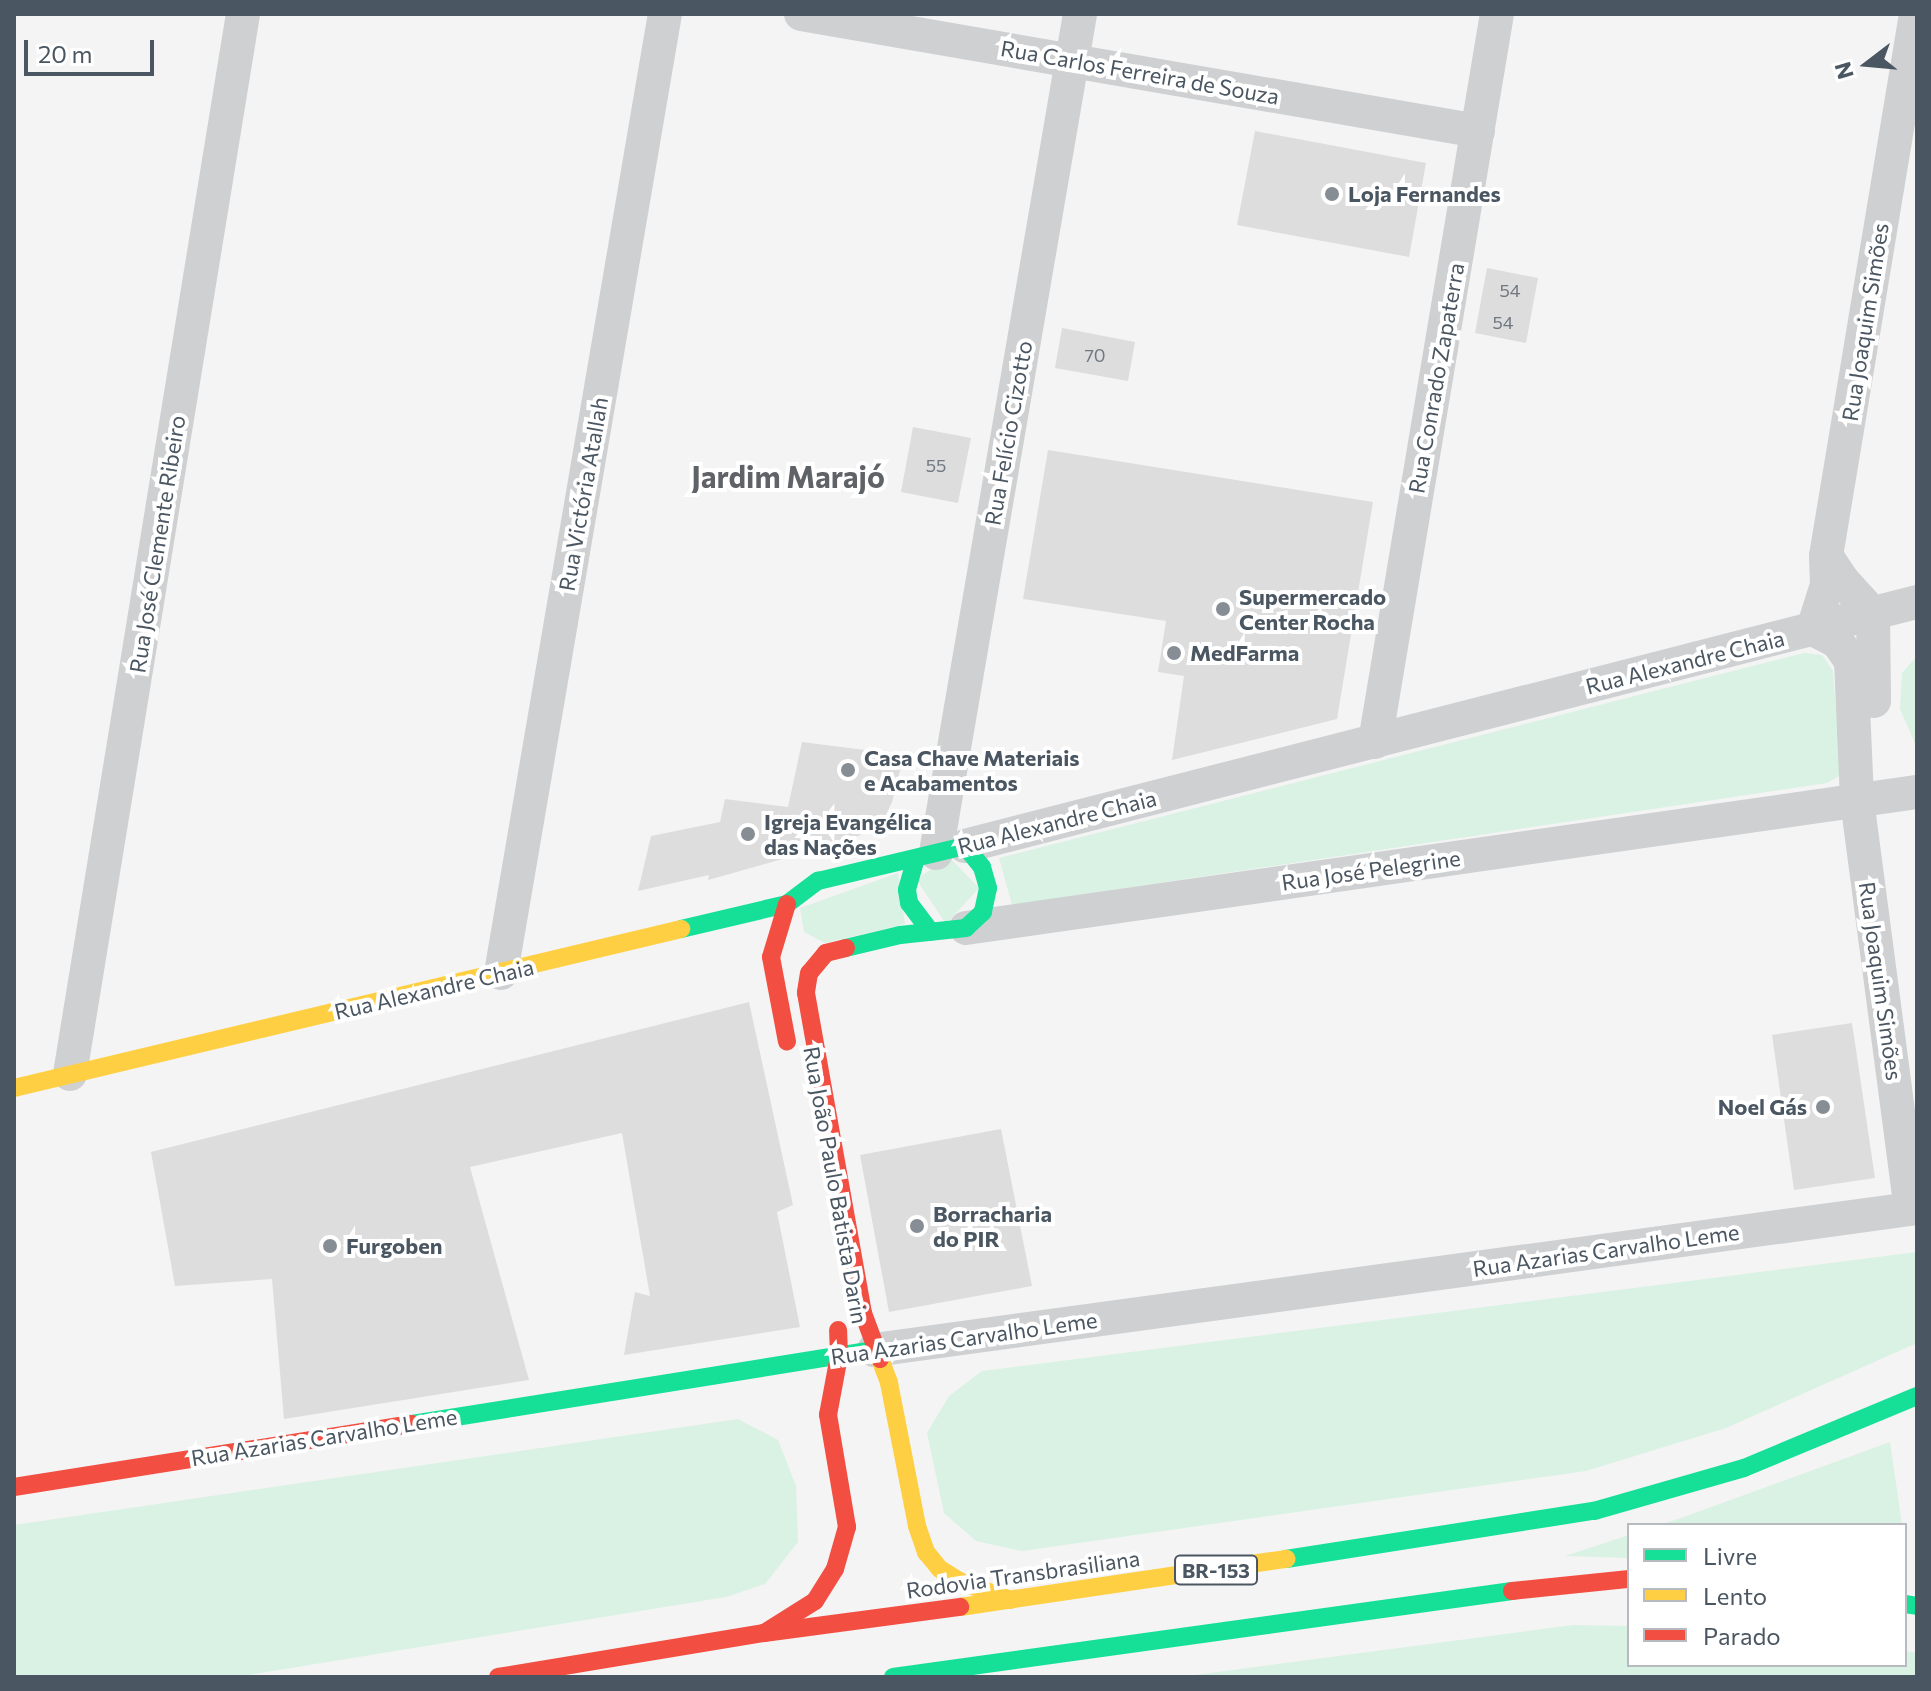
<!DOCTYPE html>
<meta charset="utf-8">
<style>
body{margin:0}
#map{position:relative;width:1931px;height:1691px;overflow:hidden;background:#f4f4f4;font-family:Commissioner,sans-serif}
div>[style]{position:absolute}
.green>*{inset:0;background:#d9f2e3}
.building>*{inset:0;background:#ddddde}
.street>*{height:34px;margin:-17px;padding:0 17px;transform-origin:17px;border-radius:17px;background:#ced0d2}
.fast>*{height:18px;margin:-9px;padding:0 9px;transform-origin:9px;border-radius:9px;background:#16e098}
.slow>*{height:18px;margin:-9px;padding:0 9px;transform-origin:9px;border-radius:9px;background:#ffcf43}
.jam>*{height:18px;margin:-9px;padding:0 9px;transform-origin:9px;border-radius:9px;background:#f24e42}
.dots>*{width:22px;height:22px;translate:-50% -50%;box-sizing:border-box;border:4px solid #fff;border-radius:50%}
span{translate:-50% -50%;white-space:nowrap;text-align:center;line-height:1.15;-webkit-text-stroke:8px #fff;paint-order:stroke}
.number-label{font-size:18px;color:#707881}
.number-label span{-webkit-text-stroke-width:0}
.shield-label span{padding:2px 6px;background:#fff;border:2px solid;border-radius:6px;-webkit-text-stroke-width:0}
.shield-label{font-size:20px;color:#4a5661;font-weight:700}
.street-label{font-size:22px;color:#4a5661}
.poi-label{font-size:22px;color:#4a5661;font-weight:700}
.left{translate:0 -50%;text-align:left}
.right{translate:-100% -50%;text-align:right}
.district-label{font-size:30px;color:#5f6368;font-weight:700}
.frame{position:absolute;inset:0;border:16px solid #4a5661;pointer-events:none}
.legend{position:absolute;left:1627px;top:1523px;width:280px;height:144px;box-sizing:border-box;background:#fff;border:2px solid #b7bbc0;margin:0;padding:10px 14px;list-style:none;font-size:24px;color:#4a5661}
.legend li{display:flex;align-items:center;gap:16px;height:40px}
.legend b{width:40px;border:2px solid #b7bbc0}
.north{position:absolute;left:1827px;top:24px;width:80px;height:80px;-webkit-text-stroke:6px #fff;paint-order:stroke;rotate:254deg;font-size:22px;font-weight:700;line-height:32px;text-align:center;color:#4a5661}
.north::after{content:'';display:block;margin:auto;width:28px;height:36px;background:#4a5661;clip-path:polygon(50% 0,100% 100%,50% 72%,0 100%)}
.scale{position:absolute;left:24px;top:40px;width:130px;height:36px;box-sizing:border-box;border:4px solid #4a5661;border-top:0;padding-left:10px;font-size:24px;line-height:28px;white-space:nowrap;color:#4a5661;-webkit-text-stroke:6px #fff;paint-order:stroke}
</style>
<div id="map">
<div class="green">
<i style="clip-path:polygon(1804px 653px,1822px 655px,1833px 671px,1841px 775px,1827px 783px,1012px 905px,999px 858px)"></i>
<i style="clip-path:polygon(1917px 656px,1917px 748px,1900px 709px,1902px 673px)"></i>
<i style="clip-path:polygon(950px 858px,979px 888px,946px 924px,916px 879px)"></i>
<i style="clip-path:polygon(898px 873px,905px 924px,825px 943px,804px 932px,800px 908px)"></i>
<i style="clip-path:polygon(1917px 1252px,1917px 1343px,1726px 1428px,1586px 1471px,1022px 1551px,976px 1541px,944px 1513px,927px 1433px,949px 1396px,982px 1371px)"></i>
<i style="clip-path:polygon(738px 1419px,778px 1440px,796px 1486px,798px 1542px,765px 1584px,726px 1597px,236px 1677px,14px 1677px,14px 1525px)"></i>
<i style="clip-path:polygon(1890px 1442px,1902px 1525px,1660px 1525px,1681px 1518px)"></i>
<i style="clip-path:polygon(1629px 1535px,1629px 1558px,1565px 1556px)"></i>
<i style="clip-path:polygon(1573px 1625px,1629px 1626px,1629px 1665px,1905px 1665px,1905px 1651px,1917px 1653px,1917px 1677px,1180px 1677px)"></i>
</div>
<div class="building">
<i style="clip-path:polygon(1255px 131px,1426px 163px,1409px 257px,1237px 225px)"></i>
<i style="clip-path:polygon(1487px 268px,1538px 278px,1526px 343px,1475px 333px)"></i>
<i style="clip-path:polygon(1062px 328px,1135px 342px,1128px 381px,1055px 368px)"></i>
<i style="clip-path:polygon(913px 427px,971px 438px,958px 503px,901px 492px)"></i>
<i style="clip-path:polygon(1048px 450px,1373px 502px,1337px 719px,1172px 760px,1184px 676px,1158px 672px,1166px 621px,1023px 599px)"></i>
<i style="clip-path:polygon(802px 742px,904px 755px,892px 802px,883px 821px,855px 838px,772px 862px,708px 880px,709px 875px,638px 891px,651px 836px,720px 822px,725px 799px,788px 807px)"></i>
<i style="clip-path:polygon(749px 1002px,793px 1205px,777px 1212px,800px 1327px,624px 1355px,635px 1292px,650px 1296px,622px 1133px,470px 1167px,529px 1380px,284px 1419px,272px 1279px,175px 1286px,151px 1152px)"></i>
<i style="clip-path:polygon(1852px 1023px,1875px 1178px,1794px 1190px,1772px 1035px)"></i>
<i style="clip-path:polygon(1001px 1129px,1032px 1286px,889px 1312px,860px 1155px)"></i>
</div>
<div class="street">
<i style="left:801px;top:14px;width:687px;rotate:9.81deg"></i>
<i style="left:1826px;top:556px;width:29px;rotate:88deg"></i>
<i style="left:1827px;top:585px;width:46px;rotate:107.7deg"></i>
<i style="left:1813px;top:629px;width:27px;rotate:27deg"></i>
<i style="left:1837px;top:641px;width:24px;rotate:55deg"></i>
<i style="left:1851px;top:661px;width:139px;rotate:87.5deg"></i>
<i style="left:1857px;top:800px;width:412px;rotate:82.5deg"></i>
<i style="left:1873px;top:614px;width:45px;rotate:-132.3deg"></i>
<i style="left:1843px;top:581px;width:30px;rotate:-124deg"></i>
<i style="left:1826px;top:556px;width:549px;rotate:-80.57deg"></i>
<i style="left:1873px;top:614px;width:87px;rotate:89.3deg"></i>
<i style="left:1375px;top:742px;width:738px;rotate:-80.49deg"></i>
<i style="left:965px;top:846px;width:983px;rotate:-14.38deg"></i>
<i style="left:936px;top:853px;width:851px;rotate:-80.26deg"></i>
<i style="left:966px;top:928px;width:961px;rotate:-8.14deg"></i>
<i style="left:501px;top:973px;width:973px;rotate:-80.3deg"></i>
<i style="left:70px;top:1074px;width:1074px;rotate:-80.73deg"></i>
<i style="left:874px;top:1350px;width:1053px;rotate:-7.75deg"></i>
</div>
<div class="fast">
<i style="left:916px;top:858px;width:33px;rotate:106deg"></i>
<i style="left:907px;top:890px;width:13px;rotate:81deg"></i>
<i style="left:909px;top:903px;width:36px;rotate:53deg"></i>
<i style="left:681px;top:929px;width:109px;rotate:-13.3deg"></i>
<i style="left:787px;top:904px;width:39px;rotate:-37deg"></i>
<i style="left:818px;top:881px;width:151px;rotate:-13.4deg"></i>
<i style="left:965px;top:846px;width:27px;rotate:51deg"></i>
<i style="left:982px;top:867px;width:22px;rotate:74deg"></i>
<i style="left:988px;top:888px;width:25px;rotate:102deg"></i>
<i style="left:983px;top:912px;width:23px;rotate:137deg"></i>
<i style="left:966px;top:928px;width:66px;rotate:173.9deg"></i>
<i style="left:900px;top:935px;width:56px;rotate:166.5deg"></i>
<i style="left:412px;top:1424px;width:468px;rotate:-9.1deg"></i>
<i style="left:1286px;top:1559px;width:312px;rotate:-8.9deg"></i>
<i style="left:1594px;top:1511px;width:156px;rotate:-16deg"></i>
<i style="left:1744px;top:1468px;width:187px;rotate:-22.6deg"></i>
<i style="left:1905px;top:1604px;width:12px;rotate:9deg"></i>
<i style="left:893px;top:1677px;width:625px;rotate:-7.91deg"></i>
</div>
<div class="slow">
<i style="left:14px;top:1088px;width:686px;rotate:-13.41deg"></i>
<i style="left:880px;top:1359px;width:26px;rotate:69deg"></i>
<i style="left:889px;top:1383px;width:146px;rotate:78.9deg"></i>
<i style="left:917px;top:1526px;width:28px;rotate:71deg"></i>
<i style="left:926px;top:1552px;width:22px;rotate:51deg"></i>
<i style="left:940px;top:1569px;width:22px;rotate:32deg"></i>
<i style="left:959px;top:1581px;width:55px;rotate:20.1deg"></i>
<i style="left:960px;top:1607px;width:330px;rotate:-8.4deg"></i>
</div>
<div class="jam">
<i style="left:787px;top:904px;width:55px;rotate:106.8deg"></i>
<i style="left:771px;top:957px;width:86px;rotate:79.3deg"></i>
<i style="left:846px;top:948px;width:21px;rotate:166deg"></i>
<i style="left:826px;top:953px;width:26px;rotate:130deg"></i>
<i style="left:809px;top:973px;width:20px;rotate:99deg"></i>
<i style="left:806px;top:993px;width:325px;rotate:79.9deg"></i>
<i style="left:863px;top:1313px;width:49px;rotate:69.7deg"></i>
<i style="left:14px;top:1487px;width:403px;rotate:-9deg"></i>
<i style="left:1512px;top:1591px;width:118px;rotate:-5.9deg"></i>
<i style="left:764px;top:1633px;width:60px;rotate:-32.1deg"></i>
<i style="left:815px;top:1601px;width:38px;rotate:-58deg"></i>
<i style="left:835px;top:1569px;width:44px;rotate:-74.1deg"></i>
<i style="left:847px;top:1527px;width:114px;rotate:-99.6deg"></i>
<i style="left:828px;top:1415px;width:60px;rotate:-79.4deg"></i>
<i style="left:839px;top:1356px;width:26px;rotate:-92deg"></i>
<i style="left:498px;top:1677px;width:270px;rotate:-9.4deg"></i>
<i style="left:764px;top:1633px;width:198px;rotate:-7.6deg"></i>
</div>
<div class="dots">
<i style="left:1332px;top:194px;background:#868d94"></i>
<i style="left:1223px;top:609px;background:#868d94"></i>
<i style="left:1174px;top:653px;background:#868d94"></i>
<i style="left:848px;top:770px;background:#868d94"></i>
<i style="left:748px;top:834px;background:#868d94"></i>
<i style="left:1823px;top:1107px;background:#868d94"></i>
<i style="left:917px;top:1226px;background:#868d94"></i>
<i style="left:330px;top:1246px;background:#868d94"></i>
</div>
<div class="number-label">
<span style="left:1510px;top:290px">54</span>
<span style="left:1503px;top:322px">54</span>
<span style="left:1095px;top:355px">70</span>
<span style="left:936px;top:465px">55</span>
</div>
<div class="shield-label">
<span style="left:1216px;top:1570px">BR-153</span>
</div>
<div class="street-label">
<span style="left:1140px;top:72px;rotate:10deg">Rua Carlos Ferreira de Souza</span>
<span style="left:1865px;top:322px;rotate:-81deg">Rua Joaquim Simões</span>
<span style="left:1436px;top:378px;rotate:-80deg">Rua Conrado Zapaterra</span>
<span style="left:1008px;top:433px;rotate:-80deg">Rua Felício Cizotto</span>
<span style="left:583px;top:494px;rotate:-80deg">Rua Victória Atallah</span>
<span style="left:157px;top:544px;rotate:-81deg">Rua José Clemente Ribeiro</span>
<span style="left:1685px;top:662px;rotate:-14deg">Rua Alexandre Chaia</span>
<span style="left:1057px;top:822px;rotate:-14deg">Rua Alexandre Chaia</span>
<span style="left:1371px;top:870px;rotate:-8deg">Rua José Pelegrine</span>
<span style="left:1881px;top:981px;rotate:82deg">Rua Joaquim Simões</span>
<span style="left:434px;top:989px;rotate:-13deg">Rua Alexandre Chaia</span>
<span style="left:836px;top:1185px;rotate:80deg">Rua João Paulo Batista Darin</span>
<span style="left:1606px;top:1250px;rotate:-8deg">Rua Azarias Carvalho Leme</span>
<span style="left:964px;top:1338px;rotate:-8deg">Rua Azarias Carvalho Leme</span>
<span style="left:324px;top:1437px;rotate:-9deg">Rua Azarias Carvalho Leme</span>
<span style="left:1023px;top:1574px;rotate:-8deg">Rodovia Transbrasiliana</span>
</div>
<div class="poi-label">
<span class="left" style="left:1348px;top:194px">Loja Fernandes</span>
<span class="left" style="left:1239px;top:609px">Supermercado<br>Center Rocha</span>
<span class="left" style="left:1190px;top:653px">MedFarma</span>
<span class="left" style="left:864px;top:770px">Casa Chave Materiais<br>e Acabamentos</span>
<span class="left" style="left:764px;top:834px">Igreja Evangélica<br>das Nações</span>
<span class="right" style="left:1807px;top:1107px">Noel Gás</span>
<span class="left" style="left:933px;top:1226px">Borracharia<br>do PIR</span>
<span class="left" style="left:346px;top:1246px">Furgoben</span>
</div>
<div class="district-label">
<span style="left:788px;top:476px">Jardim Marajó</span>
</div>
<div class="frame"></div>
<ul class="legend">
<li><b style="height:10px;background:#16e098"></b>Livre</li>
<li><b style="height:10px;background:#ffcf43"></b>Lento</li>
<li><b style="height:10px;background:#f24e42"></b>Parado</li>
</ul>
<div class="north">N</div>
<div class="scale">20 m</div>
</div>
